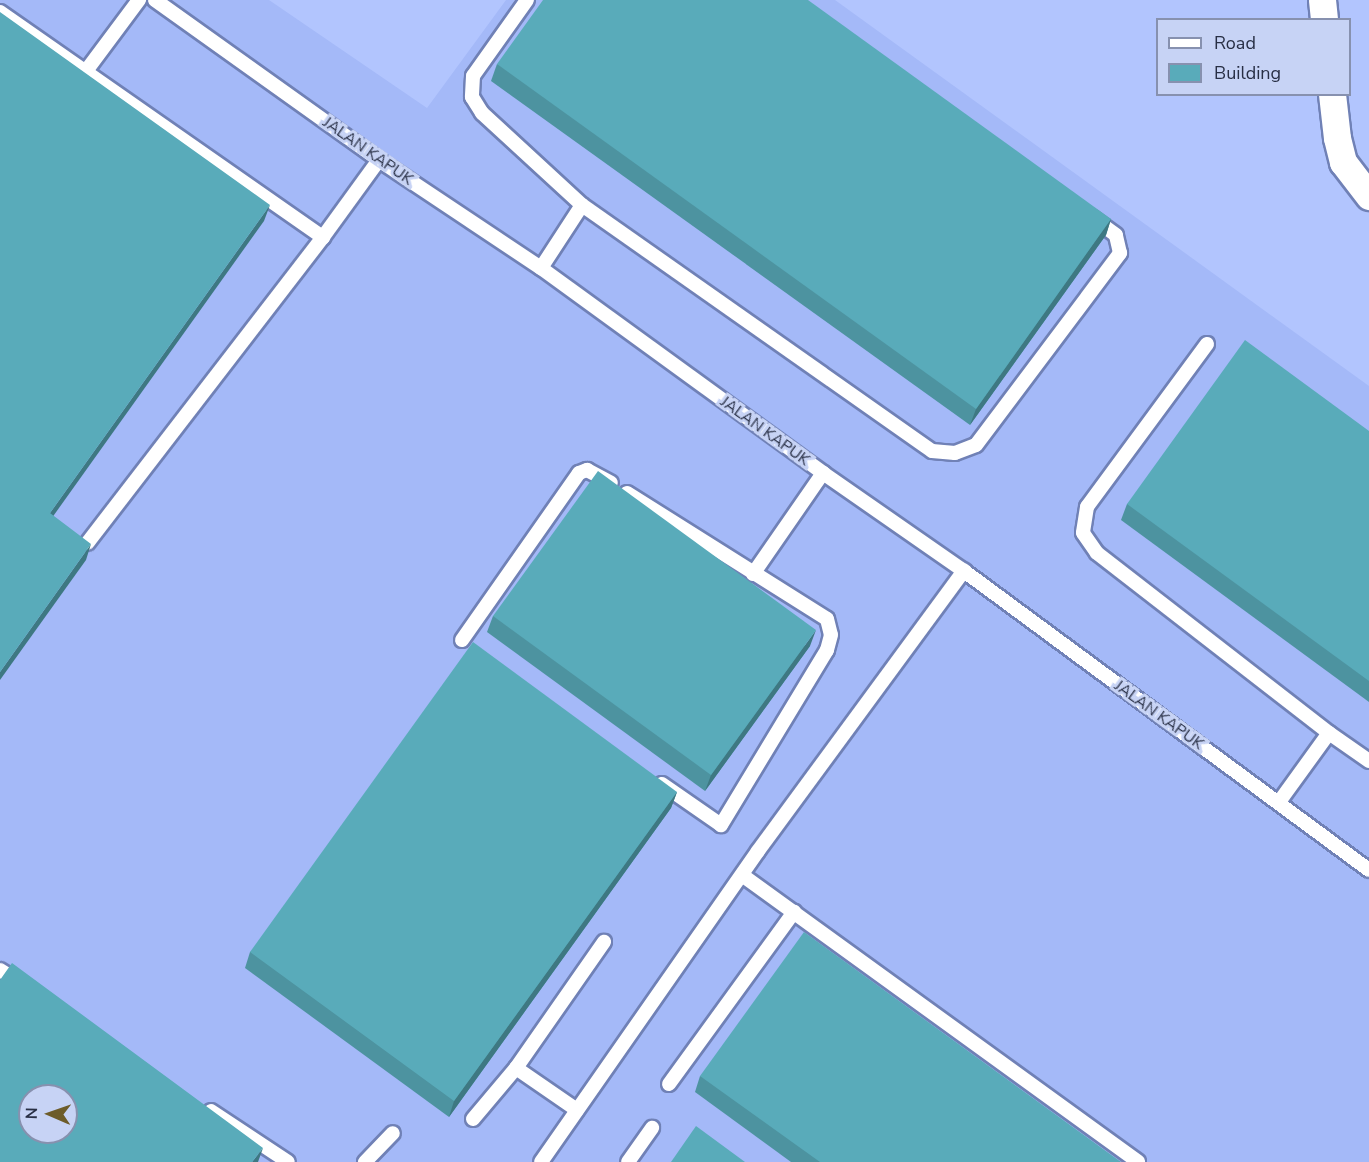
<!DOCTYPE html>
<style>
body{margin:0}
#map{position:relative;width:1369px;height:1162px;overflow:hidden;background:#b2c5fe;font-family:"Nunito Sans",sans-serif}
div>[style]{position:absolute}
.built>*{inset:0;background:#a4b9f8}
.roads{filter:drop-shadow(2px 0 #7081b6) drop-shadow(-2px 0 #7081b6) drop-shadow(0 2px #7081b6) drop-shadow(0 -2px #7081b6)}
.lane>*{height:14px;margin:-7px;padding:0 7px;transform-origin:7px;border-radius:7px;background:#fff}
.street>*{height:27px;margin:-13.5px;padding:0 13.5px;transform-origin:13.5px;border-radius:13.5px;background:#fff}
.wall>*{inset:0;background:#4d93a0}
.shaded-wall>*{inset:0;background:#3e7882}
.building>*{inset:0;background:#59abba}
span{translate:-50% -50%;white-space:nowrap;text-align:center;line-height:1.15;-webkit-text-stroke:6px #c7d3f5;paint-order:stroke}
.street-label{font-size:16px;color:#282f45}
.legend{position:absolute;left:1156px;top:18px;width:195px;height:78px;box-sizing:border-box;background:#c7d3f5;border:2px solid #8791af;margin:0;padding:8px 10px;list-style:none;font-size:18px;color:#282f45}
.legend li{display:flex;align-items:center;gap:12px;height:30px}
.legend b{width:30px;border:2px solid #8791af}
.north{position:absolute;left:18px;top:1084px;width:60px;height:60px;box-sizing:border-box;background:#c7d3f5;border:2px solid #8791af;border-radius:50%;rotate:272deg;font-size:16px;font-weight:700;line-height:24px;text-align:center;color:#282f45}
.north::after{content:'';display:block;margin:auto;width:21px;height:27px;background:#6d5c2a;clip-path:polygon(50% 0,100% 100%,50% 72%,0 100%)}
</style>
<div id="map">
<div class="built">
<i style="clip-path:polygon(evenodd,0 0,269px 0,427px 108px,506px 0,835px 0,1369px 386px,1369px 1162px,0 1162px,0 0,30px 1096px,66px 1096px,66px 1132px,30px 1132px,30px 1096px)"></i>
</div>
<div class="roads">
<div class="lane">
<i style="left:155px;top:0;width:275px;rotate:35.5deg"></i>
<i style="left:379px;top:160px;width:195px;rotate:33.7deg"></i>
<i style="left:541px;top:268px;width:349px;rotate:36deg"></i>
<i style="left:823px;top:473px;width:172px;rotate:34.8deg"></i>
<i style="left:964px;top:571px;width:503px;rotate:36.44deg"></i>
<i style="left:527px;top:0;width:93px;rotate:125.4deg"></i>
<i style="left:473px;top:76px;width:21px;rotate:93deg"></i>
<i style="left:472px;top:97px;width:19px;rotate:58deg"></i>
<i style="left:482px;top:113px;width:136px;rotate:42.6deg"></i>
<i style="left:0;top:12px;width:394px;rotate:34.9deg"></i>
<i style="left:323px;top:237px;width:386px;rotate:127.6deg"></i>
<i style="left:86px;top:71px;width:89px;rotate:-53.3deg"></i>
<i style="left:323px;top:237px;width:95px;rotate:-54deg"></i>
<i style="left:541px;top:268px;width:75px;rotate:-56.9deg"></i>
<i style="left:582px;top:205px;width:428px;rotate:35.1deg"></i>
<i style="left:932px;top:451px;width:23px;rotate:5deg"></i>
<i style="left:955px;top:453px;width:22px;rotate:-21deg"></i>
<i style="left:976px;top:445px;width:240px;rotate:-53.1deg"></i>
<i style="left:1120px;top:253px;width:18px;rotate:-103deg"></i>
<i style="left:1116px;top:235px;width:29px;rotate:-144deg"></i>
<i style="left:1207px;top:344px;width:202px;rotate:126.4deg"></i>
<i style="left:1087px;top:507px;width:26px;rotate:99deg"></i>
<i style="left:1083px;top:533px;width:24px;rotate:55deg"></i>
<i style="left:1097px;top:553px;width:294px;rotate:37.8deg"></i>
<i style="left:627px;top:493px;width:236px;rotate:32.2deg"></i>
<i style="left:827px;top:619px;width:16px;rotate:76deg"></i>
<i style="left:831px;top:635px;width:16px;rotate:105deg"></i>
<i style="left:827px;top:650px;width:205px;rotate:121.2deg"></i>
<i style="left:721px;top:825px;width:72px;rotate:-145.2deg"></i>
<i style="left:753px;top:574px;width:123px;rotate:-55.3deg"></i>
<i style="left:462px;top:640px;width:204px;rotate:-55deg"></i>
<i style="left:579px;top:473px;width:9px;rotate:-21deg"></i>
<i style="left:587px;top:470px;width:27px;rotate:28deg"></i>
<i style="left:1279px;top:802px;width:85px;rotate:-54.1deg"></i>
<i style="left:1329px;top:733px;width:49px;rotate:35deg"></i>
<i style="left:742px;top:875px;width:489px;rotate:35.9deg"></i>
<i style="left:0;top:970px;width:25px;rotate:32deg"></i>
<i style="left:516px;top:1068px;width:154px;rotate:-55.1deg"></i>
<i style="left:669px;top:1084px;width:213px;rotate:-54deg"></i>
<i style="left:211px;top:1111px;width:92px;rotate:33.5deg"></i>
<i style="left:473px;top:1119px;width:67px;rotate:-49.9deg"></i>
<i style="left:516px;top:1068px;width:74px;rotate:34.5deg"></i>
<i style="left:365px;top:1162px;width:40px;rotate:-46deg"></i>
<i style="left:541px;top:1162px;width:379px;rotate:-55.1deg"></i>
<i style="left:758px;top:851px;width:348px;rotate:-53.7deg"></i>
<i style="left:628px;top:1162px;width:42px;rotate:-54.8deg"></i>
</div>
<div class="street">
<i style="left:1322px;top:0;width:20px;rotate:84deg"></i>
<i style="left:1332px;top:94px;width:44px;rotate:83.5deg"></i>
<i style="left:1337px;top:138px;width:25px;rotate:76deg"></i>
<i style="left:1343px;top:162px;width:43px;rotate:52.6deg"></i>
</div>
</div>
<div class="wall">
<i style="clip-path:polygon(497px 64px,1111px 219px,1106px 235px,970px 425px,491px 81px)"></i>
<i style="clip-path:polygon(1369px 431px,1369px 702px,1121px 520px,1127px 504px)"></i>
<i style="clip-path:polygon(493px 616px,810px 646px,705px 791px,487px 632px)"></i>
<i style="clip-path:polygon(677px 792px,671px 808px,449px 1117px,245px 968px,250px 952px)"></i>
<i style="clip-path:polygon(700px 1076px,1121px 1162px,791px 1162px,695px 1092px)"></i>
</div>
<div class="shaded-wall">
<i style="clip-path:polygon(270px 205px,264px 221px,44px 529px,50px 513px)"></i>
<i style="clip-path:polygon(1111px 219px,1106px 235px,970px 425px,976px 409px)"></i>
<i style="clip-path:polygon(91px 544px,86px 560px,0 680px,0 672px)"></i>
<i style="clip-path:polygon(816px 630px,810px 646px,705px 791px,711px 775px)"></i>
<i style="clip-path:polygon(677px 792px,671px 808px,449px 1117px,454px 1101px)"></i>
<i style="clip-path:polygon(263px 1148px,258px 1162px,252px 1162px)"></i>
</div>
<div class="building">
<i style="clip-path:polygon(543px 0,808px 0,1111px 219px,976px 409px,497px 64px)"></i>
<i style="clip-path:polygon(0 12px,270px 205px,50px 513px,91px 544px,0 672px)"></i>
<i style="clip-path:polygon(1245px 340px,1369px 431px,1369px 681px,1127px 504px)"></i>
<i style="clip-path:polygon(598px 471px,816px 630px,711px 775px,493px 616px)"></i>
<i style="clip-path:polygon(473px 642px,677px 792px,454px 1101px,250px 952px)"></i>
<i style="clip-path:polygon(804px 932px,1121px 1162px,820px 1162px,700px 1076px)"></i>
<i style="clip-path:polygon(evenodd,12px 963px,263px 1148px,252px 1162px,0 1162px,0 980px,12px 963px,30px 1096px,66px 1096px,66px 1132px,30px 1132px,30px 1096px)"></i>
<i style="clip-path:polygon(696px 1126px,745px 1162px,671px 1162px)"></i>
</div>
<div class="street-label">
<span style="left:368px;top:151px;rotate:35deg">JALAN KAPUK</span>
<span style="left:765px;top:431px;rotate:36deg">JALAN KAPUK</span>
<span style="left:1159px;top:715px;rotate:36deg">JALAN KAPUK</span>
</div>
<ul class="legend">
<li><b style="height:8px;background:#fff"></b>Road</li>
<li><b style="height:16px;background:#59abba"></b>Building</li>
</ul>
<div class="north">N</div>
</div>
